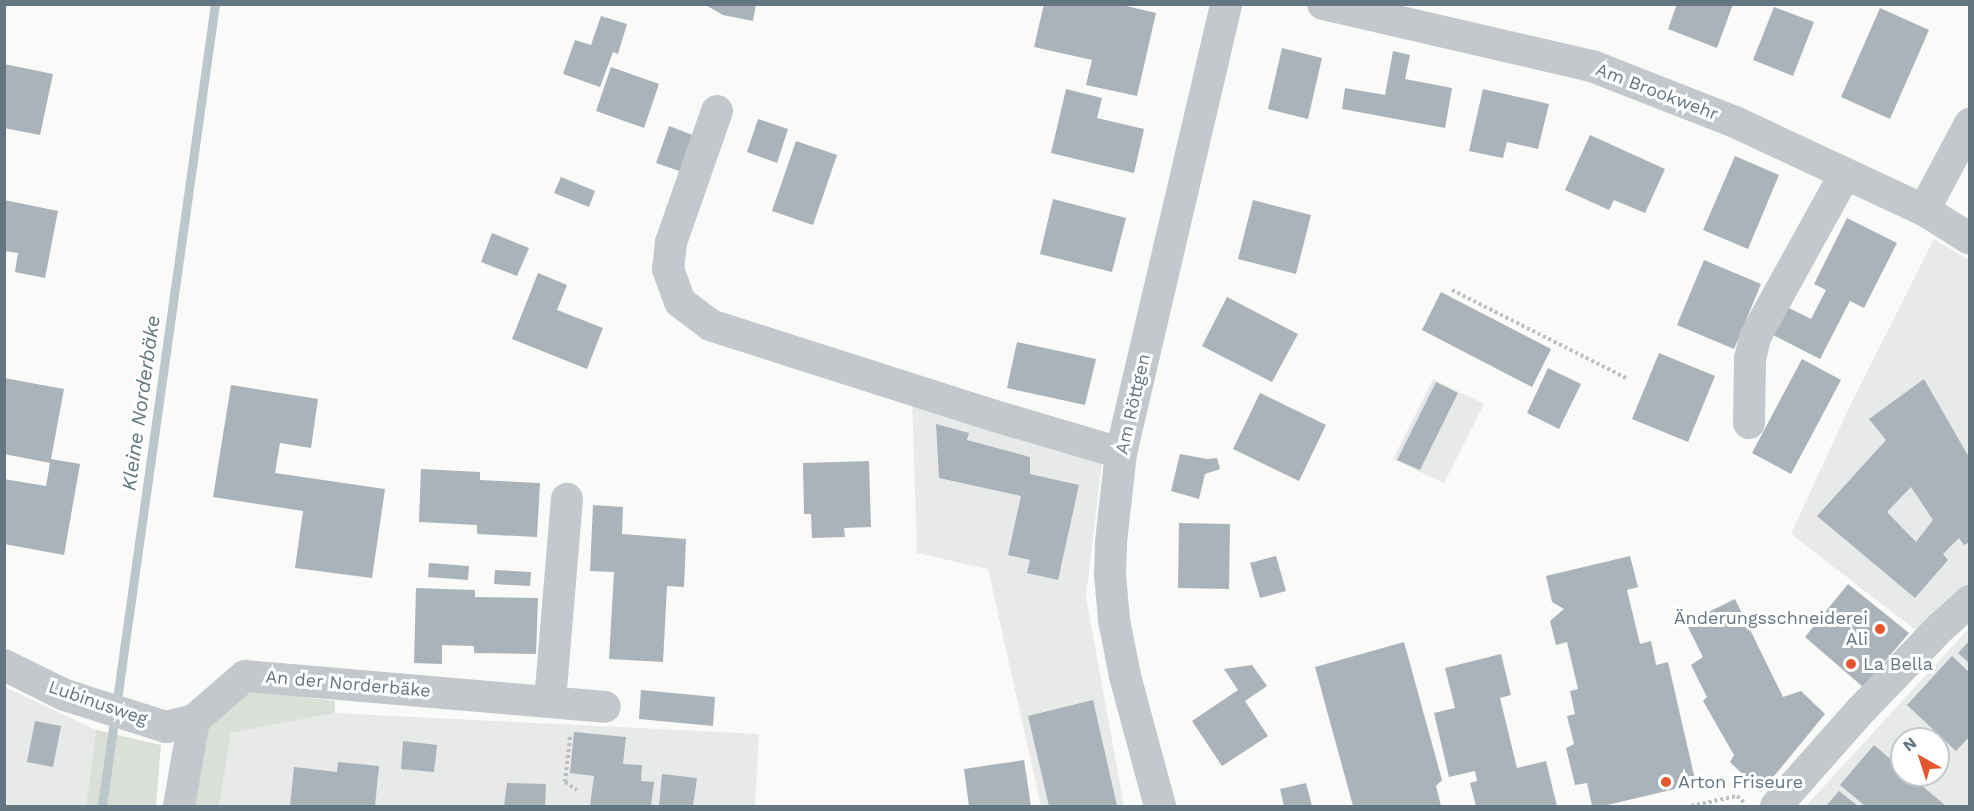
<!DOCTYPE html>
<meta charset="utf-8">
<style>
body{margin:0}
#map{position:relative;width:1974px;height:811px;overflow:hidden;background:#fafaf8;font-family:"Work Sans",sans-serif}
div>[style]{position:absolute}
.built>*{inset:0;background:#e8e9e9}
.green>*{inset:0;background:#dadfd7}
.stream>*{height:9px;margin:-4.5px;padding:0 4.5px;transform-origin:4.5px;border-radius:4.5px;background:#bbc7cb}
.building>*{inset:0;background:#aab3b9}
.path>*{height:4px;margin-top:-2px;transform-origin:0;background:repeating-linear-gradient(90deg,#bbbfc2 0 3px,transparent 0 6px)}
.minor>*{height:32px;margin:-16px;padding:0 16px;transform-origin:16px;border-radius:16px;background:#c3c8cc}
.dots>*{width:16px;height:16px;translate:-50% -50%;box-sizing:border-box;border:3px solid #fff;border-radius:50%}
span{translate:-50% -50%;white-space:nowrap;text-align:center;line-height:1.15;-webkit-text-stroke:6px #fff;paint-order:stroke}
.street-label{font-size:18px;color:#657683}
.poi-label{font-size:18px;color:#657683}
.right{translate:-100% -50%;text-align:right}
.left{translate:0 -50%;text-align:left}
.water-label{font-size:20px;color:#60757c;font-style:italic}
.frame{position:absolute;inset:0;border:6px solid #657683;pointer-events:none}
.north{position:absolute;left:1890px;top:727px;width:60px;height:60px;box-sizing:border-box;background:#fff;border:2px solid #c1c8cd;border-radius:50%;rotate:321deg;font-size:16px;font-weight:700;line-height:24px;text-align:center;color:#657683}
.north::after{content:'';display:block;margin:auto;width:21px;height:27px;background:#e4572e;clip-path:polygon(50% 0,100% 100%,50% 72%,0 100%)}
</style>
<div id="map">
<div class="built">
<i style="clip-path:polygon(1934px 239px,1969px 260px,1969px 587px,1922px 635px,1791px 534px,1849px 408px)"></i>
<i style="clip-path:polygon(1433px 379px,1484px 404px,1444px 483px,1393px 459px)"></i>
<i style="clip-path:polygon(912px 396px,1103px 453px,1086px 597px,1124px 806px,1041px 806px,988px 569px,917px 553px)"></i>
<i style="clip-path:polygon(evenodd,1969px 628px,1969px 806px,1806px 806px,1969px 628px,1902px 739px,1938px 739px,1938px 775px,1902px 775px,1902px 739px)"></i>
<i style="clip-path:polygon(5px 687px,96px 730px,86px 806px,5px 806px)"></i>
<i style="clip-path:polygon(335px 713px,759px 734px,755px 806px,219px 806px,231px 733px)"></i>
</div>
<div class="green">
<i style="clip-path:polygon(252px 691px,335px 701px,335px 713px,231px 733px,219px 806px,192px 806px,207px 726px)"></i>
<i style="clip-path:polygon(96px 730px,161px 745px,156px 806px,86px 806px)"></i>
</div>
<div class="stream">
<i style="left:102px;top:806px;width:810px;rotate:-81.98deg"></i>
</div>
<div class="building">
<i style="clip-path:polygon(704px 4px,756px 4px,753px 21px,723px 15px)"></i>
<i style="clip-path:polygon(1044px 4px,1118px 4px,1156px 13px,1137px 96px,1086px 85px,1092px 60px,1034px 47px)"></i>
<i style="clip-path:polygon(1677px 4px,1733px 4px,1717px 48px,1668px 29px)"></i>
<i style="clip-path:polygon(1774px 7px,1814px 22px,1793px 76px,1753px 60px)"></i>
<i style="clip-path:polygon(1880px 8px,1929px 30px,1890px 119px,1841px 97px)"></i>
<i style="clip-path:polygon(601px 16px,627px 24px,618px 54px,613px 52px,600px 87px,563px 74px,575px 40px,591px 45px)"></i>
<i style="clip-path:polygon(1282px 48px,1322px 58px,1308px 119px,1268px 109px)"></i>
<i style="clip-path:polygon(1393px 51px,1410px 55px,1405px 79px,1452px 88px,1445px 128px,1342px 109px,1345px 88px,1385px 95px)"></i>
<i style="clip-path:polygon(4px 64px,53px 74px,40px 135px,4px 128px)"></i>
<i style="clip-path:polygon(611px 67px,659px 84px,644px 128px,596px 111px)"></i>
<i style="clip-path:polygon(1066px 89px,1102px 98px,1097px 118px,1144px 129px,1134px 173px,1051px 153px)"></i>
<i style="clip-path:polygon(1483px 89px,1549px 104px,1538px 149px,1507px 142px,1503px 158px,1469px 151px)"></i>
<i style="clip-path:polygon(758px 119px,788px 129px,777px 163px,747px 152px)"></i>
<i style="clip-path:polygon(669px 126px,695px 136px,682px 172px,656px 163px)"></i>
<i style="clip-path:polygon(1590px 135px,1665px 169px,1645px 213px,1614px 200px,1609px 210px,1565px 190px)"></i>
<i style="clip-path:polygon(796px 141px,837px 155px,813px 225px,772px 211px)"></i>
<i style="clip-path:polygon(1735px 156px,1779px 175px,1748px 249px,1703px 230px)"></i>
<i style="clip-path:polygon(561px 177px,595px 191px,589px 207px,554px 193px)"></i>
<i style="clip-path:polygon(1053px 199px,1126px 218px,1112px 272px,1040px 254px)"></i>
<i style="clip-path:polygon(4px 200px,58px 211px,45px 278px,15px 272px,18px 253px,4px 251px)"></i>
<i style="clip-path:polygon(1253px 200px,1311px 215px,1296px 274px,1238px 259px)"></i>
<i style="clip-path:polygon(1847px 218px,1897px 243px,1864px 308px,1850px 301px,1820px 359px,1773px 335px,1787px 307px,1811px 319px,1826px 290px,1814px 284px)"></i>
<i style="clip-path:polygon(492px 233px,529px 248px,517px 276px,481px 262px)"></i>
<i style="clip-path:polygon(1704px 260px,1761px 284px,1734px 349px,1677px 325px)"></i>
<i style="clip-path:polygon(538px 273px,567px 285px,557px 310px,603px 328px,587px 369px,512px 339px)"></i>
<i style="clip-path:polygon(1441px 292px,1551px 349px,1532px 387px,1422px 330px)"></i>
<i style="clip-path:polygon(1227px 297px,1298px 334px,1272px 382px,1202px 346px)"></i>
<i style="clip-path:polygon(1017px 342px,1096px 359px,1085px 405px,1007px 388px)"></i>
<i style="clip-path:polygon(1659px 353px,1715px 376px,1688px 442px,1632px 419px)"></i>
<i style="clip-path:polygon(1802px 359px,1841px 380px,1791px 474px,1752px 453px)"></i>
<i style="clip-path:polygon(1548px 368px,1581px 384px,1559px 429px,1527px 413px)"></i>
<i style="clip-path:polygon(4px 378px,64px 389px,51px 459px,80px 464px,64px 555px,4px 544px,4px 479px,46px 486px,50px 463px,4px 454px)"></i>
<i style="clip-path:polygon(evenodd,1924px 379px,1970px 459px,1970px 542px,1964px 545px,1959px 538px,1943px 554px,1948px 560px,1915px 598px,1817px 516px,1886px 440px,1869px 419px,1924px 379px,1911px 487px,1933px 520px,1916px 542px,1887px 512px,1911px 487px)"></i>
<i style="clip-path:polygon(1436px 382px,1458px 393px,1420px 470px,1397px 460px)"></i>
<i style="clip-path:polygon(231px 385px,318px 399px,311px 448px,280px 443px,275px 473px,385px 489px,372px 578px,295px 568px,303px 511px,213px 497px)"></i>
<i style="clip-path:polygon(1260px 393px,1326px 425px,1299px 481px,1233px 449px)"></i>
<i style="clip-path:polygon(936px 424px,969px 433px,967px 440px,1030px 457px,1030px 474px,1079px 485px,1058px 580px,1027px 573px,1030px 560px,1008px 555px,1021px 496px,939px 478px)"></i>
<i style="clip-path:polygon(1180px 454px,1207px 459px,1217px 458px,1220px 469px,1205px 474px,1199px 499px,1171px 491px)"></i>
<i style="clip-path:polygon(869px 461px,871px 527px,844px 528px,845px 537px,812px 538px,811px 514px,804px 514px,803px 463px)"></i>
<i style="clip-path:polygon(421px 469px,480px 472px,480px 480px,540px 483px,537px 537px,477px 534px,477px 525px,419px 522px)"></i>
<i style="clip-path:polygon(593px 505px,623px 507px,622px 534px,686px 539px,684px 587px,667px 586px,663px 662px,609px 659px,614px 572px,590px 571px)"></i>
<i style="clip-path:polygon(1179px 523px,1230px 524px,1229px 589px,1178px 588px)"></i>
<i style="clip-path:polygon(1276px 556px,1286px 591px,1260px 598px,1250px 563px)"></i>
<i style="clip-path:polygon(1630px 556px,1638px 587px,1627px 590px,1640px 644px,1651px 641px,1656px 665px,1668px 662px,1696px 784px,1603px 806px,1592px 806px,1587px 783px,1575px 785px,1566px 748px,1574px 744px,1567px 716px,1575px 714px,1570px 691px,1578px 689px,1567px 642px,1556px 645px,1550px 621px,1564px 609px,1552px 602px,1546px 576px)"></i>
<i style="clip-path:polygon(429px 563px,469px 566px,468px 580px,428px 577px)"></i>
<i style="clip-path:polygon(495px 570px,531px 572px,530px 586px,494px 584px)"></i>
<i style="clip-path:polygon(1848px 584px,1909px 633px,1863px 687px,1805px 637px)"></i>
<i style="clip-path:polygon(416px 588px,475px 590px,475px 597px,538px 598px,536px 654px,474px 653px,474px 646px,442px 645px,442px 664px,414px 663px)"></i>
<i style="clip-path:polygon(1735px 599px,1783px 697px,1801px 691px,1825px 714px,1761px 792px,1730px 762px,1734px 755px,1703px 701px,1707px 697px,1691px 665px,1703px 657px,1686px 623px)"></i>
<i style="clip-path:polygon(1970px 640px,1970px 664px,1958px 653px)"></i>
<i style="clip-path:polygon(1404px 642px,1442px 780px,1436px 786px,1441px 806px,1353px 806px,1315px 667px)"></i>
<i style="clip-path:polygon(1501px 654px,1511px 695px,1500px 698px,1517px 768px,1546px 761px,1557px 806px,1476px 806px,1470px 783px,1477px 781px,1475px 771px,1449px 777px,1434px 713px,1455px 708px,1445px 668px)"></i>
<i style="clip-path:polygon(1952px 656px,1970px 673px,1970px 736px,1956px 751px,1907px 705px)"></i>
<i style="clip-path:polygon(1252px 665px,1267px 686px,1245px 701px,1268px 736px,1222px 766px,1192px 721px,1238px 690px,1224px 669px)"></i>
<i style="clip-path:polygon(641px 690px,715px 697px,713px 726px,639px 719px)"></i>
<i style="clip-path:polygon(1093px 700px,1117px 806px,1049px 806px,1028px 716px)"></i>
<i style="clip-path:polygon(35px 721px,61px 726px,53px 767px,27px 762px)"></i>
<i style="clip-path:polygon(574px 732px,626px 737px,623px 764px,642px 765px,641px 781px,654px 782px,651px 806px,590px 806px,594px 776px,570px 773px)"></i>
<i style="clip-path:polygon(403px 741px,437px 745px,434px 772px,401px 769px)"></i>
<i style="clip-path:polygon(1874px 745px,1902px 769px,1902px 775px,1909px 775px,1946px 806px,1865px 806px,1840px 785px)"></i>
<i style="clip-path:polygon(1024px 760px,1031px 806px,969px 806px,964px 769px)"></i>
<i style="clip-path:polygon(338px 762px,379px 766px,375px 806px,290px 806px,294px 767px,337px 772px)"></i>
<i style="clip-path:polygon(662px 774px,697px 778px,693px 806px,659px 806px)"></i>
<i style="clip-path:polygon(507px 783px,546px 784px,545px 806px,504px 806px)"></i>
<i style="clip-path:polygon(1306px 783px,1312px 806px,1284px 806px,1280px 789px)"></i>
<i style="clip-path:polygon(1839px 791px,1858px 806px,1826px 806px)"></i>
</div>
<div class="path">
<i style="left:1452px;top:290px;width:195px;rotate:26.8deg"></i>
<i style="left:570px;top:737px;width:45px;rotate:96.3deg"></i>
<i style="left:565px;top:782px;width:14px;rotate:34deg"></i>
<i style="left:1691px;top:806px;width:47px;rotate:-12.3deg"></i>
<i style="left:1737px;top:796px;width:9px;rotate:41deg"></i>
</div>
<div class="minor">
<i style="left:1323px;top:4px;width:276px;rotate:13deg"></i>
<i style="left:1592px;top:66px;width:154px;rotate:21.4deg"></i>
<i style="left:1735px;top:122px;width:208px;rotate:25deg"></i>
<i style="left:1924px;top:210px;width:54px;rotate:32.2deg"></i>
<i style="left:717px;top:111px;width:139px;rotate:109.3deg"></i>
<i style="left:671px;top:242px;width:27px;rotate:96deg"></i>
<i style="left:668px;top:269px;width:35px;rotate:70deg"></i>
<i style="left:680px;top:302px;width:38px;rotate:37deg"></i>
<i style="left:710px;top:325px;width:299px;rotate:17.7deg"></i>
<i style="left:995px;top:416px;width:131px;rotate:16.4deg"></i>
<i style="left:1924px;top:210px;width:98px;rotate:-61.9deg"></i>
<i style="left:1749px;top:423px;width:64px;rotate:-89.1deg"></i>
<i style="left:1750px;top:359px;width:23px;rotate:-77deg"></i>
<i style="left:1755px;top:337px;width:186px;rotate:-61.1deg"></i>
<i style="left:4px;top:665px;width:68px;rotate:26.2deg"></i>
<i style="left:65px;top:695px;width:106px;rotate:17.6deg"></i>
<i style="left:166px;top:727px;width:29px;rotate:-14deg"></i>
<i style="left:550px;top:701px;width:203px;rotate:-85.2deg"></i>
<i style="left:179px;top:806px;width:87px;rotate:-80.1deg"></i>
<i style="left:194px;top:720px;width:67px;rotate:-40.8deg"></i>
<i style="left:245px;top:676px;width:361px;rotate:4.9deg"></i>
<i style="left:1160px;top:806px;width:135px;rotate:-105.1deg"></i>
<i style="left:1125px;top:676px;width:57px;rotate:-101.1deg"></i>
<i style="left:1114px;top:620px;width:46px;rotate:-95deg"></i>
<i style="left:1110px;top:574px;width:32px;rotate:-88deg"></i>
<i style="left:1111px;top:542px;width:90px;rotate:-83.6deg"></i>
<i style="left:1121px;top:453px;width:461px;rotate:-76.8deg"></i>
<i style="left:1776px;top:806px;width:128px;rotate:-48.5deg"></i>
<i style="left:1861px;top:710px;width:115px;rotate:-46.1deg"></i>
<i style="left:1941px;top:627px;width:39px;rotate:-42deg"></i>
</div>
<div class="dots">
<i style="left:1880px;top:629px;background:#e4572e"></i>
<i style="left:1851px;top:664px;background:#e4572e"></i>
<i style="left:1666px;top:782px;background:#e4572e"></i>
</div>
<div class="street-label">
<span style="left:1657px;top:92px;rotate:21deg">Am Brookwehr</span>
<span style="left:1133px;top:404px;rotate:-77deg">Am Röttgen</span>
<span style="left:348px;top:684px;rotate:5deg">An der Norderbäke</span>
<span style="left:98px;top:703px;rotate:19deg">Lubinusweg</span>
</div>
<div class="poi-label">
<span class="right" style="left:1868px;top:629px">Änderungsschneiderei<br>Ali</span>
<span class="left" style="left:1863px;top:664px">La Bella</span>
<span class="left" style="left:1678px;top:782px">Arton Friseure</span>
</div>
<div class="water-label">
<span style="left:141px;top:403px;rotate:-82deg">Kleine Norderbäke</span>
</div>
<div class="frame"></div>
<div class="north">N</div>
</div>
